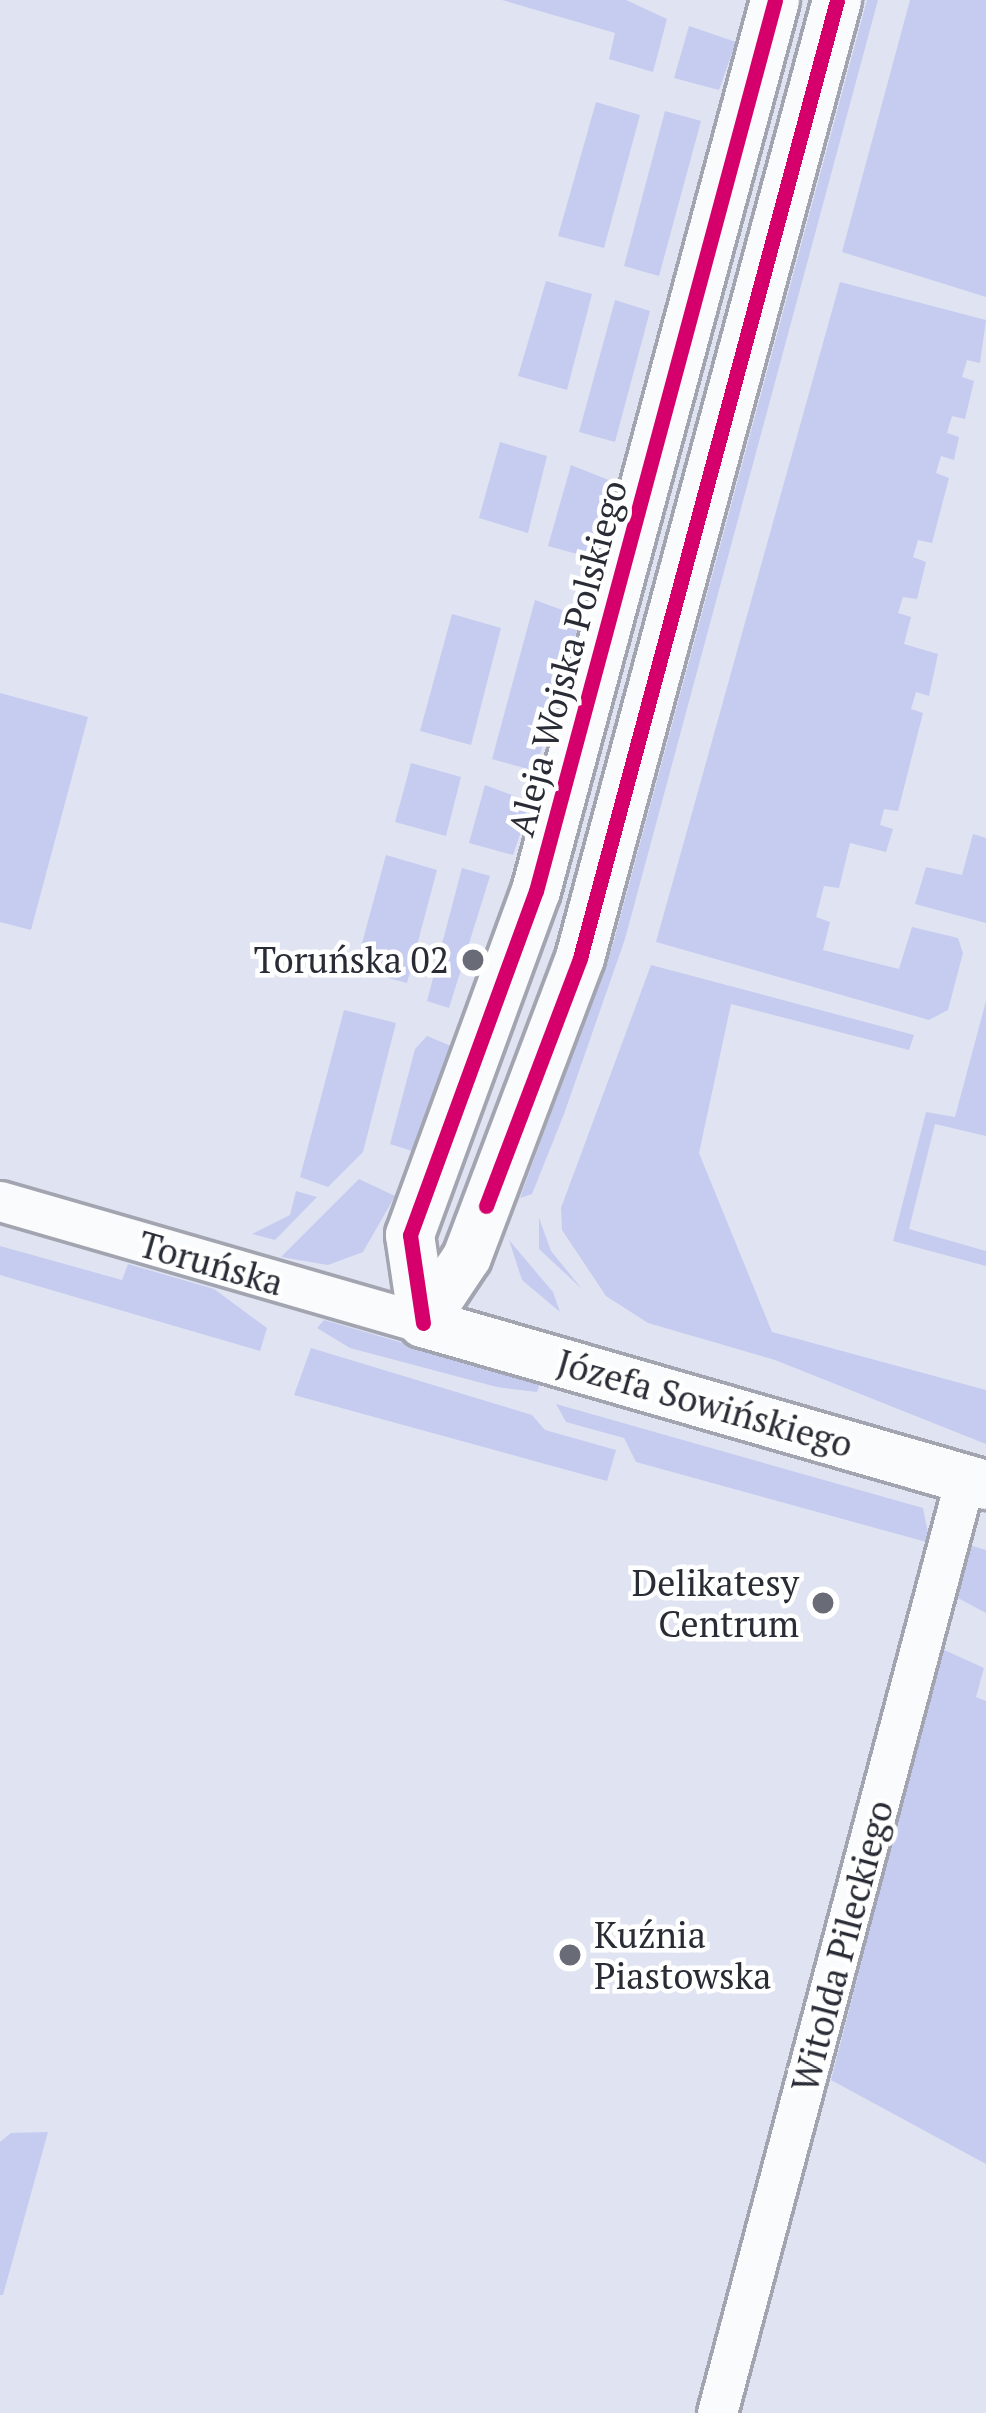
<!DOCTYPE html>
<meta charset="utf-8">
<style>
body{margin:0}
#map{position:relative;width:986px;height:2413px;overflow:hidden;background:#e0e3f1;font-family:"PT Serif",serif}
div>[style]{position:absolute}
.green>*{inset:0;background:#c6ccf0}
.roads{filter:drop-shadow(3px 0 #a2a5b0) drop-shadow(-3px 0 #a2a5b0) drop-shadow(0 3px #a2a5b0) drop-shadow(0 -3px #a2a5b0)}
.minor>*{height:39px;margin:-19.5px;padding:0 19.5px;transform-origin:19.5px;border-radius:19.5px;background:#fafbfd}
.tertiary>*{height:48px;margin:-24px;padding:0 24px;transform-origin:24px;border-radius:24px;background:#fafbfd}
.cycleway>*{height:15px;margin:-7.5px;padding:0 7.5px;transform-origin:7.5px;border-radius:7.5px;background:#d6006c}
.dots>*{width:33px;height:33px;translate:-50% -50%;box-sizing:border-box;border:6px solid #fff;border-radius:50%}
span{translate:-50% -50%;white-space:nowrap;text-align:center;line-height:1.15;-webkit-text-stroke:9px #fff;paint-order:stroke}
.street-label{font-size:36px;color:#292b35}
.poi-label{font-size:36px;color:#292b35}
.right{translate:-100% -50%;text-align:right}
.left{translate:0 -50%;text-align:left}
</style>
<div id="map">
<div class="green">
<i style="clip-path:polygon(502px 0,626px 0,667px 19px,653px 72px,609px 59px,615px 33px)"></i>
<i style="clip-path:polygon(867px 0,878px 0,625px 939px,564px 1114px,532px 1194px,520px 1198px,613px 944px)"></i>
<i style="clip-path:polygon(910px 0,986px 0,986px 297px,842px 252px)"></i>
<i style="clip-path:polygon(689px 26px,736px 42px,719px 90px,674px 78px)"></i>
<i style="clip-path:polygon(596px 102px,640px 115px,604px 248px,558px 236px)"></i>
<i style="clip-path:polygon(665px 111px,701px 121px,659px 276px,624px 266px)"></i>
<i style="clip-path:polygon(546px 281px,592px 294px,567px 390px,518px 376px)"></i>
<i style="clip-path:polygon(840px 282px,986px 320px,980px 363px,967px 360px,962px 377px,974px 381px,965px 419px,952px 416px,947px 433px,959px 437px,954px 460px,941px 456px,936px 473px,949px 478px,932px 543px,918px 540px,913px 557px,926px 562px,917px 599px,903px 597px,898px 613px,911px 617px,904px 644px,938px 654px,929px 696px,916px 692px,911px 709px,923px 713px,898px 811px,884px 809px,880px 825px,893px 829px,886px 852px,850px 843px,839px 888px,824px 886px,816px 917px,830px 922px,823px 950px,899px 969px,912px 927px,958px 938px,963px 953px,948px 1010px,929px 1020px,656px 942px)"></i>
<i style="clip-path:polygon(615px 300px,650px 311px,615px 442px,579px 432px)"></i>
<i style="clip-path:polygon(500px 442px,547px 456px,528px 533px,479px 518px)"></i>
<i style="clip-path:polygon(571px 465px,616px 483px,592px 558px,548px 546px)"></i>
<i style="clip-path:polygon(535px 600px,581px 617px,535px 771px,492px 759px)"></i>
<i style="clip-path:polygon(452px 614px,501px 628px,471px 745px,420px 731px)"></i>
<i style="clip-path:polygon(0 693px,88px 717px,31px 930px,0 922px)"></i>
<i style="clip-path:polygon(411px 763px,461px 777px,446px 836px,395px 822px)"></i>
<i style="clip-path:polygon(485px 785px,531px 802px,513px 855px,469px 843px)"></i>
<i style="clip-path:polygon(973px 834px,986px 838px,986px 923px,915px 904px,926px 867px,962px 875px)"></i>
<i style="clip-path:polygon(386px 855px,437px 870px,407px 983px,355px 969px)"></i>
<i style="clip-path:polygon(462px 868px,490px 876px,449px 1008px,427px 1001px)"></i>
<i style="clip-path:polygon(651px 965px,914px 1035px,909px 1050px,731px 1004px,699px 1153px,772px 1332px,986px 1390px,986px 1444px,775px 1360px,648px 1323px,606px 1296px,562px 1230px,561px 1208px)"></i>
<i style="clip-path:polygon(986px 1001px,986px 1136px,935px 1124px,909px 1229px,986px 1251px,986px 1266px,893px 1241px,926px 1112px,955px 1117px)"></i>
<i style="clip-path:polygon(344px 1010px,396px 1023px,363px 1152px,328px 1187px,300px 1177px)"></i>
<i style="clip-path:polygon(427px 1036px,456px 1048px,412px 1151px,390px 1144px,415px 1049px)"></i>
<i style="clip-path:polygon(359px 1179px,395px 1196px,363px 1252px,328px 1265px,281px 1257px)"></i>
<i style="clip-path:polygon(296px 1191px,317px 1197px,275px 1240px,252px 1234px,290px 1215px)"></i>
<i style="clip-path:polygon(539px 1218px,551px 1251px,582px 1289px,539px 1249px)"></i>
<i style="clip-path:polygon(509px 1240px,553px 1292px,560px 1312px,522px 1280px)"></i>
<i style="clip-path:polygon(0 1246px,122px 1280px,128px 1264px,214px 1289px,267px 1328px,260px 1351px,0 1275px)"></i>
<i style="clip-path:polygon(324px 1320px,540px 1383px,537px 1392px,497px 1387px,350px 1348px,317px 1328px)"></i>
<i style="clip-path:polygon(311px 1348px,532px 1415px,545px 1430px,616px 1450px,607px 1481px,294px 1395px)"></i>
<i style="clip-path:polygon(556px 1404px,923px 1508px,930px 1543px,636px 1462px,624px 1438px,566px 1422px)"></i>
<i style="clip-path:polygon(969px 1545px,986px 1550px,986px 1613px,956px 1597px)"></i>
<i style="clip-path:polygon(942px 1649px,984px 1668px,976px 1697px,986px 1701px,986px 2164px,831px 2080px)"></i>
<i style="clip-path:polygon(48px 2132px,3px 2295px,0 2295px,0 2142px,11px 2133px)"></i>
</div>
<div class="roads">
<div class="minor">
<i style="left:0;top:1201px;width:440px;rotate:16.1deg"></i>
<i style="left:717px;top:2413px;width:966px;rotate:-75.13deg"></i>
</div>
<div class="tertiary">
<i style="left:423px;top:1323px;width:79px;rotate:-56.3deg"></i>
<i style="left:467px;top:1257px;width:320px;rotate:-69.3deg"></i>
<i style="left:580px;top:958px;width:992px;rotate:-74.98deg"></i>
<i style="left:423px;top:1323px;width:89px;rotate:-98.4deg"></i>
<i style="left:410px;top:1235px;width:366px;rotate:-69.9deg"></i>
<i style="left:536px;top:891px;width:922px;rotate:-74.98deg"></i>
<i style="left:423px;top:1323px;width:586px;rotate:16.05deg"></i>
</div>
</div>
<div class="cycleway">
<i style="left:486px;top:1206px;width:265px;rotate:-69.2deg"></i>
<i style="left:580px;top:958px;width:992px;rotate:-74.98deg"></i>
<i style="left:423px;top:1323px;width:89px;rotate:-98.4deg"></i>
<i style="left:410px;top:1235px;width:366px;rotate:-69.9deg"></i>
<i style="left:536px;top:891px;width:922px;rotate:-74.98deg"></i>
</div>
<div class="dots">
<i style="left:473px;top:960px;background:#696b77"></i>
<i style="left:823px;top:1603px;background:#696b77"></i>
<i style="left:570px;top:1955px;background:#696b77"></i>
</div>
<div class="street-label">
<span style="left:567px;top:658px;rotate:-75deg">Aleja Wojska Polskiego</span>
<span style="left:211px;top:1263px;rotate:16deg">Toruńska</span>
<span style="left:705px;top:1403px;rotate:16deg">Józefa Sowińskiego</span>
<span style="left:842px;top:1946px;rotate:-75deg">Witolda Pileckiego</span>
</div>
<div class="poi-label">
<span class="right" style="left:449px;top:960px">Toruńska 02</span>
<span class="right" style="left:799px;top:1603px">Delikatesy<br>Centrum</span>
<span class="left" style="left:594px;top:1955px">Kuźnia<br>Piastowska</span>
</div>
</div>
